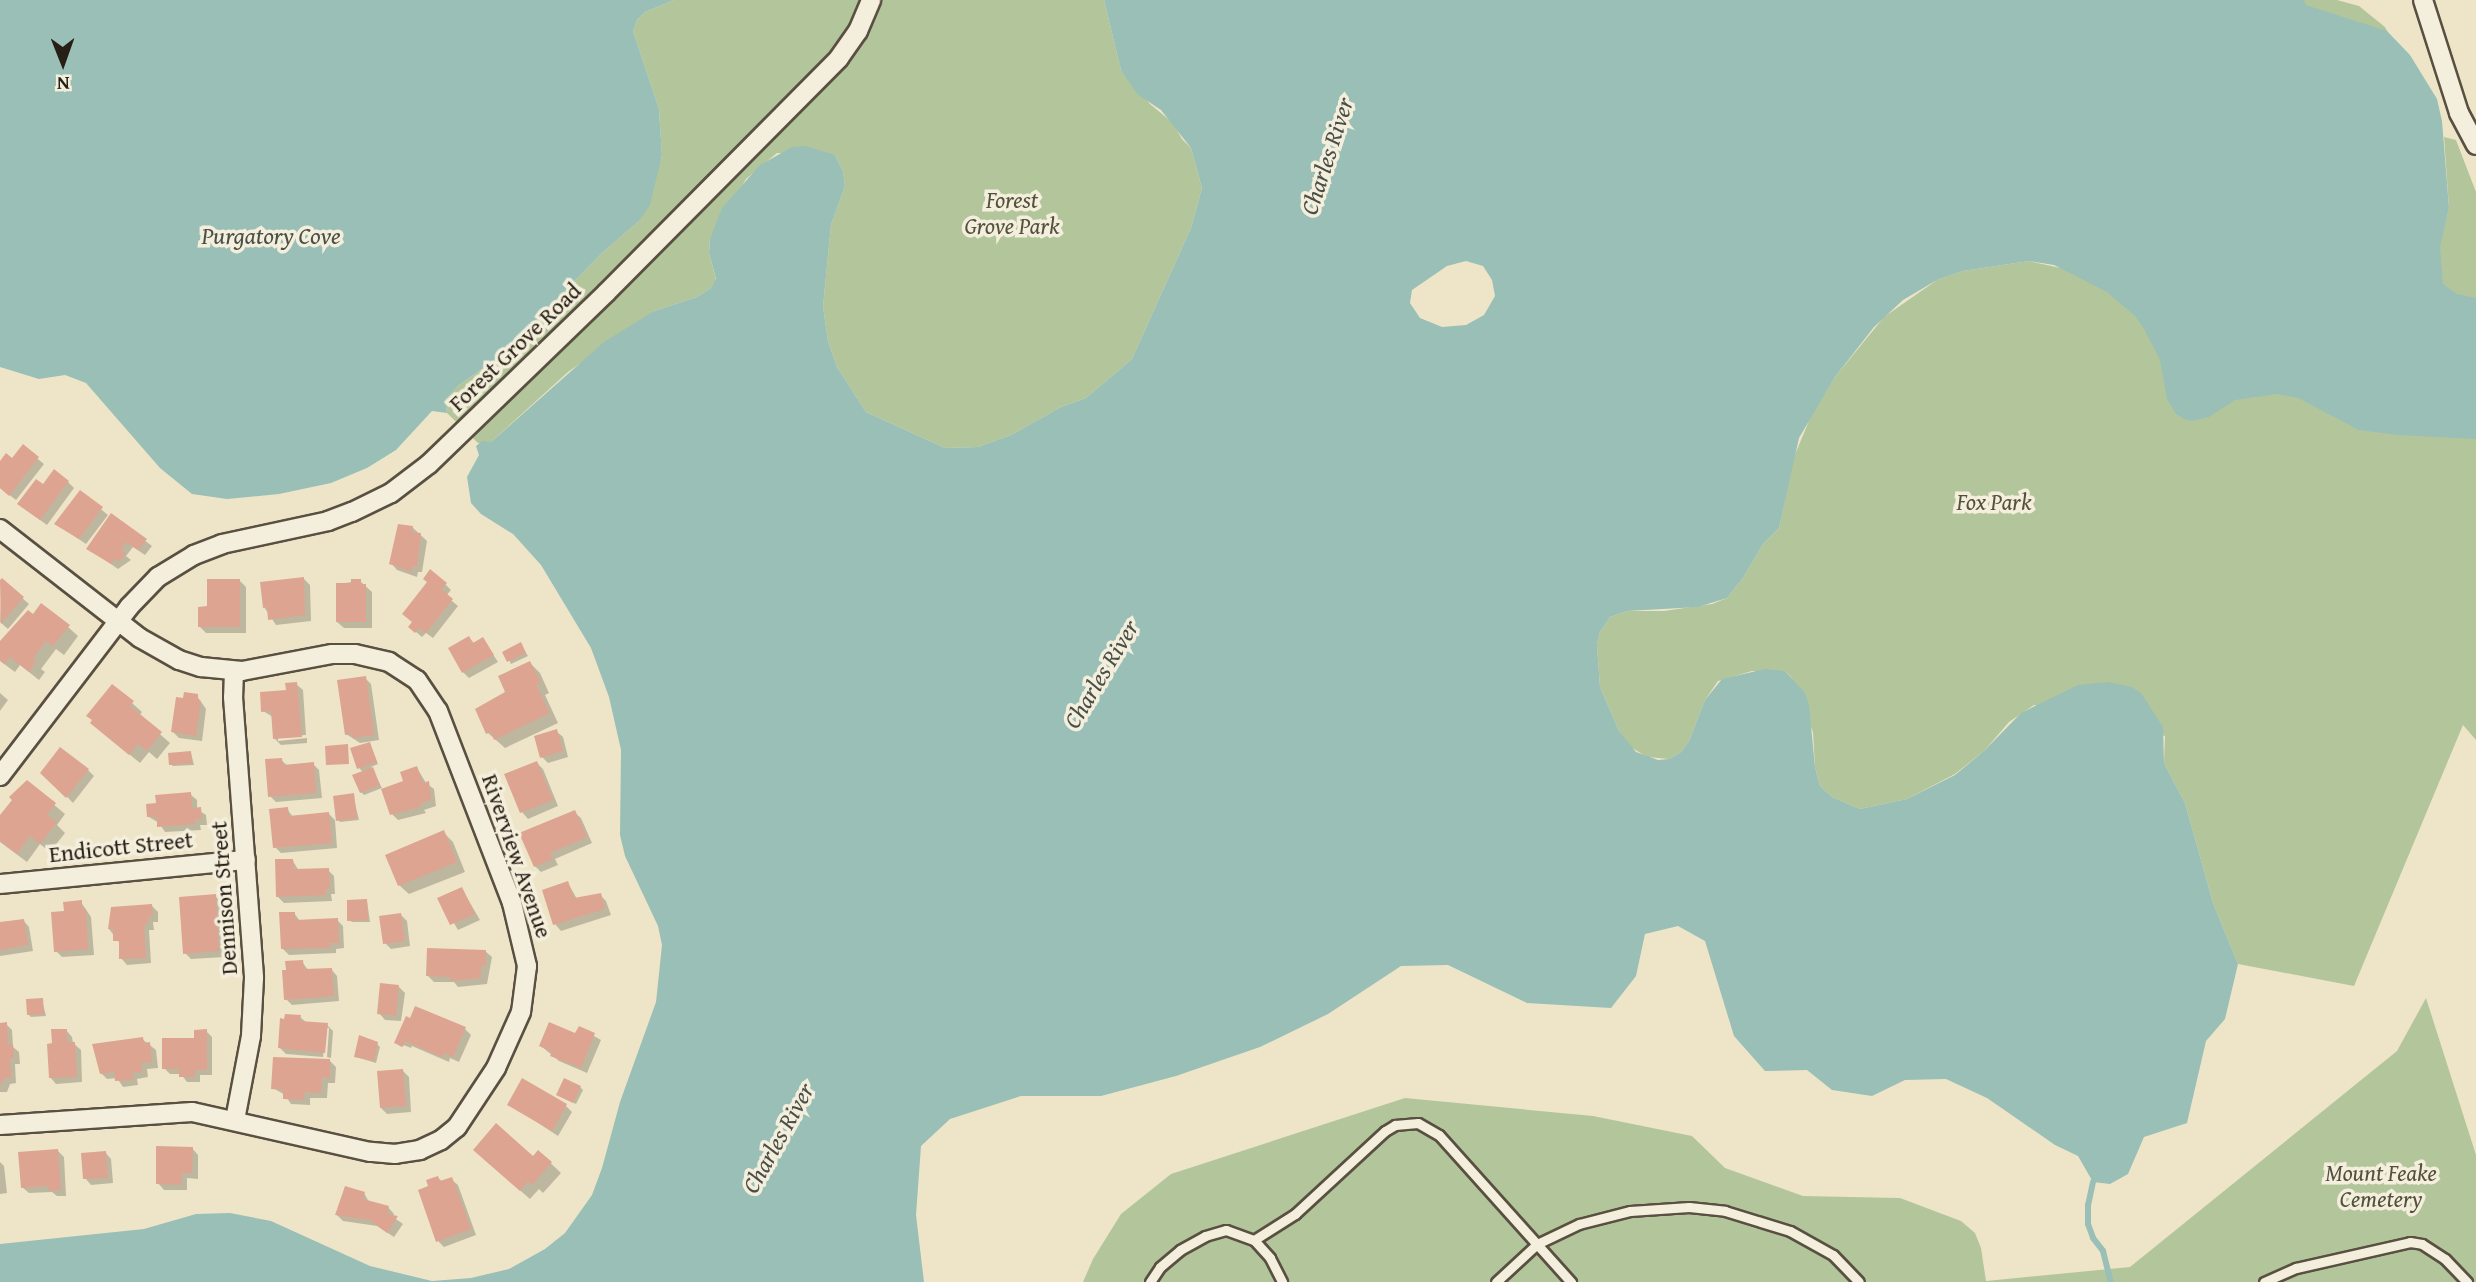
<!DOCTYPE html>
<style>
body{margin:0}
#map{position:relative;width:2476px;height:1282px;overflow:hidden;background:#eee5c9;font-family:"Gentium Book Plus",serif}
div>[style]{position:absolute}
.green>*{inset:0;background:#b3c69b}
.water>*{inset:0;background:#99bfb7}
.shadow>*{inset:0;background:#0003}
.stream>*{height:6px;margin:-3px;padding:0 3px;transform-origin:3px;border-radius:3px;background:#99bfb7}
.building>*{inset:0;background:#dda491}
.roads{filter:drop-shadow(2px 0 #595042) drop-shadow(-2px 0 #595042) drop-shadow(0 2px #595042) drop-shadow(0 -2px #595042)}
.service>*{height:9px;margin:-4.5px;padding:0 4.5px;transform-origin:4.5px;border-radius:4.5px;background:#f4eedc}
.minor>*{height:18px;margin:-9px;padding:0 9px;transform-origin:9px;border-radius:9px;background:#f4eedc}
span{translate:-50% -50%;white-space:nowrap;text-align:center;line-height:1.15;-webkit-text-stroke:7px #f4eedc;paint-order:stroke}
.park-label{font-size:23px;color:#51513d;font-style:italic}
.street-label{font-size:23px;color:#271f15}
.water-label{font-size:24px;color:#494f46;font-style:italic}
.north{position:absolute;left:28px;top:28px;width:70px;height:70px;-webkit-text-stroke:5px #f4eedc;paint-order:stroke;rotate:179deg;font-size:19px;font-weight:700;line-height:28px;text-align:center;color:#271f15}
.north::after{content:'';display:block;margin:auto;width:24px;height:32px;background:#271f15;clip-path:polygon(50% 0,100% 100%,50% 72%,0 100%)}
</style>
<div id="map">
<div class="green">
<i style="clip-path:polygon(674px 0,1104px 0,1121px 70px,1150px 104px,1173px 123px,1182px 139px,1191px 148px,1202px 188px,1191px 228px,1132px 359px,1086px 398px,1061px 407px,1011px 435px,978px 447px,945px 448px,866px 412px,837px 367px,828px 341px,823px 307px,831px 225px,845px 186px,843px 171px,835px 155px,777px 153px,746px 179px,710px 239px,709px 253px,716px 280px,711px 288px,697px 297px,654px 311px,568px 372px,491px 442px,478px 443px,447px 413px,445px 400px,459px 385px,502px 355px,602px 253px,639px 221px,662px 156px,659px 109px,633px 31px,637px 20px,645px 12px)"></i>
<i style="clip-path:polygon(2203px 0,2337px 0,2359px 6px,2385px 27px,2401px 57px,2440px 244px,2449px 208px,2444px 137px,2456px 140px,2476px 192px,2476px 740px,2463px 725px,2354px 986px,2238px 964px,2213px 903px,2185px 803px,2164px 763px,2165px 736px,2034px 705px,2009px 722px,1985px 750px,1955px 774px,1907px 799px,1860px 809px,1832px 797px,1820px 786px,1815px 767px,1813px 732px,1791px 677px,1785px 671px,1752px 671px,1718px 681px,1705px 700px,1689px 741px,1681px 752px,1669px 759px,1647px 757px,1629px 746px,1619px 731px,1600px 687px,1597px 645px,1600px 632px,1610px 617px,1627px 611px,1664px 611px,1712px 604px,1727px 598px,1743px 578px,1763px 544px,1779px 528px,1794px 457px,1811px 416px,1835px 377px,1884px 317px,1937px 280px,1963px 271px,2029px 261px,2065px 269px)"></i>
<i style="clip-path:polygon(2426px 998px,2476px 1155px,2476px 1282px,1083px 1282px,1093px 1259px,1121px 1214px,1171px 1174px,1405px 1098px,1593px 1116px,1692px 1136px,1725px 1168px,1803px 1196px,1900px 1198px,1961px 1221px,1975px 1233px,1981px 1248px,1986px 1281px,2130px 1267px,2397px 1051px)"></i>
</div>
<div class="water">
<i style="clip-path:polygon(0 0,674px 0,645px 12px,637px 20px,633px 31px,659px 109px,662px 155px,650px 205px,639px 221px,602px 253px,502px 355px,459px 385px,445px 400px,447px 413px,432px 411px,396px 450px,367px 468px,331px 483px,279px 494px,227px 499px,192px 494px,160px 468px,86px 383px,65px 375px,39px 379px,0 367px)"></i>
<i style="clip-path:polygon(evenodd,1104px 0,2304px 0,2306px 5px,2387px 31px,2410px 55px,2437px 99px,2442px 121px,2449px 208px,2440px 247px,2443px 284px,2457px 294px,2476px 298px,2476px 439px,2398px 435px,2359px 430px,2298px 398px,2277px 394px,2235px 400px,2209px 417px,2193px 421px,2184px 419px,2176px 414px,2167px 399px,2160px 360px,2143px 327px,2135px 316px,2107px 292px,2054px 265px,2029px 261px,1963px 271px,1937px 280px,1903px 300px,1874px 327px,1835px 377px,1799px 438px,1779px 528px,1763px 544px,1743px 578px,1727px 598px,1698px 607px,1627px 611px,1610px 617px,1600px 632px,1597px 645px,1600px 687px,1619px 731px,1636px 752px,1658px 760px,1669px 759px,1681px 752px,1689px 741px,1705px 700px,1722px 679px,1765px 669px,1785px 671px,1805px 693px,1809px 705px,1815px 767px,1820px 786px,1832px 797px,1860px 809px,1907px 799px,1955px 775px,1985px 750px,2021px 713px,2078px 685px,2108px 682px,2132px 687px,2141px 693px,2163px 727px,2164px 763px,2185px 803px,2213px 903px,2238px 964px,2225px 1019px,2206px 1041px,2187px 1123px,2144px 1137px,2128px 1174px,2110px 1184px,2093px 1182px,2078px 1156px,2055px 1145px,1987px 1098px,1946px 1079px,1905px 1080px,1872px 1096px,1832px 1090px,1807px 1070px,1765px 1071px,1734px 1036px,1705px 941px,1678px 926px,1645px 934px,1636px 976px,1611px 1008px,1527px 1003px,1448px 965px,1401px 966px,1328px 1014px,1260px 1047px,1176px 1076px,1101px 1096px,1021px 1096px,950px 1119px,921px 1146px,916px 1215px,924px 1282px,0 1282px,0 1244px,144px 1229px,196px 1214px,230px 1213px,271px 1221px,370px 1266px,432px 1281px,471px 1278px,509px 1269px,545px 1249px,565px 1233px,592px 1195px,602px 1168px,620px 1102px,656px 1002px,662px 945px,658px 926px,625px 856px,620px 835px,621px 750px,609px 697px,591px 648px,541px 565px,513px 534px,481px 514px,471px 503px,467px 477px,479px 455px,476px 446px,482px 441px,491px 442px,604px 342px,654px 311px,697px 297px,711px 288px,716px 279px,709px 253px,710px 239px,722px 208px,760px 165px,792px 147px,806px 146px,835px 155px,843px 171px,845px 186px,831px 225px,823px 307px,828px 341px,837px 367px,866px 412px,945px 448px,978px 447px,1011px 435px,1061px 407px,1086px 398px,1132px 359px,1191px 228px,1202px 188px,1191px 148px,1161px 110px,1137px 94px,1121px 70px,1104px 0,1466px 261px,1483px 266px,1492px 280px,1495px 296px,1484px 315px,1466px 325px,1442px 327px,1420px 318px,1410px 303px,1412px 290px,1447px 266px,1466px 261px)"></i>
</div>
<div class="shadow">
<i style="clip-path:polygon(23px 447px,44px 464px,16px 500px,0 488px,0 464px,13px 460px)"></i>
<i style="clip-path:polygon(68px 482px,74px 488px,47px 525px,26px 510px,43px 486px)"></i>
<i style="clip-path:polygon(80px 492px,108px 515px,86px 544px,56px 524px)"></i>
<i style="clip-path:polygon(112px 516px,152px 546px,145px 555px,133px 547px,126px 556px,131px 560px,118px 569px,89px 549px)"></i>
<i style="clip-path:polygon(412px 527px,427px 541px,422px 572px,418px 572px,417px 577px,397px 570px,391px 563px)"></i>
<i style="clip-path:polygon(304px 579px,310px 585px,311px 621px,276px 625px,264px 607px)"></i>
<i style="clip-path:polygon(2px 580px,29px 604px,8px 629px,0 622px)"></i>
<i style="clip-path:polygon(240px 581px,246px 587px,246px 633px,206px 633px,200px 627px,209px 608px)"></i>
<i style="clip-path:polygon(360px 581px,372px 592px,372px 628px,344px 628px,337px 622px,337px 584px)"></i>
<i style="clip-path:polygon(429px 583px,445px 584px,451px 590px,446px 596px,458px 606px,433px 638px,426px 633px,422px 637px,410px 627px)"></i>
<i style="clip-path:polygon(68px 627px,78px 636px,64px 655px,56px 649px,41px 669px,45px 672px,39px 680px,20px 665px,15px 672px,0 661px,0 643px)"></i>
<i style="clip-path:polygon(469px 638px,475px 644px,483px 639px,498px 662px,469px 678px,463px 672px)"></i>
<i style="clip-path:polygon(521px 645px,528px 656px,511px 664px,505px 652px)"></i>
<i style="clip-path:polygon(530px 663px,540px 673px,549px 693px,545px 695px,558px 723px,505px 748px,488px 733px,508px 693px)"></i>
<i style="clip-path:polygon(365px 678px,371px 684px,379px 740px,360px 743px,346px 734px)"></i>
<i style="clip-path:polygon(296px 684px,303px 690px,306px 735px,278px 737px,278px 741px,307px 738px,307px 743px,281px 745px,275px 739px,273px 717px,263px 711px)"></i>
<i style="clip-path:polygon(0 693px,8px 700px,0 711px)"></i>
<i style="clip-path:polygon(197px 696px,206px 709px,202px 741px,179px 738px,173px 732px,184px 700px)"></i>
<i style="clip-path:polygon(132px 703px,142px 712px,139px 716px,170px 743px,157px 759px,149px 752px,140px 763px,102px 732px)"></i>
<i style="clip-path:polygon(556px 731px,563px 737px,568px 757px,548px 763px,542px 757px)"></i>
<i style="clip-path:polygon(370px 744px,378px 764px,371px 767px,382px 788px,364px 795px,361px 792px,364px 773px,359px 768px)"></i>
<i style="clip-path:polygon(191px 753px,194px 765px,173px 766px,170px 764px)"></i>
<i style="clip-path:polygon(281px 760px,288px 766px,313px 764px,319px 770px,322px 798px,276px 802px,270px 796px)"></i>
<i style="clip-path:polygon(537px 763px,543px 769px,558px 806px,528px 819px,522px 812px,506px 775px)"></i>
<i style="clip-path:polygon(417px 768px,426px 783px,434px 789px,436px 806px,424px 810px,426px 813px,398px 820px,392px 814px,405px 782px)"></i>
<i style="clip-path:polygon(88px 770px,94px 776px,73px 803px,43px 772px)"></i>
<i style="clip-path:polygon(27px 782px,65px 814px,57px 825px,65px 833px,50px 852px,40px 844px,27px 862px,0 842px,0 818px)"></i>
<i style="clip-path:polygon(190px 794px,197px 800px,197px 809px,206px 815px,207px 825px,200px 825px,201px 830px,165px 832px,159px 823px,149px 817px)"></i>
<i style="clip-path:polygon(353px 795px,359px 820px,340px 822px,338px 820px)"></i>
<i style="clip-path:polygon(287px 809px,293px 817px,329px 814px,335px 820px,337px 848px,281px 853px,275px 847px)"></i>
<i style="clip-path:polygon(574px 812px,581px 818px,592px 843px,555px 859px,558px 865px,541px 872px,535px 866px)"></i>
<i style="clip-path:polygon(443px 832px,453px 842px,465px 872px,409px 894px,399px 885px)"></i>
<i style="clip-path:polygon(293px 861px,299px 871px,328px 870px,334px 876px,335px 894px,331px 894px,332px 901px,284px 903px,278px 897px)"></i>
<i style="clip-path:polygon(568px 883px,577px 899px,600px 895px,606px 901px,611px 915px,561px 931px,555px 924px)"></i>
<i style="clip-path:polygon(462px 889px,480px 920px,458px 930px,440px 899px)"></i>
<i style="clip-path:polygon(215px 896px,221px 902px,225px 957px,191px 959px,185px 953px)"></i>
<i style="clip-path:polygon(367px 901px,370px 922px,352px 922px,349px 920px)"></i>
<i style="clip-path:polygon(81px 902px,91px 917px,94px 955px,62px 957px,56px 951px,66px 913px)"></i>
<i style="clip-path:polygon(152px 906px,158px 912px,158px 922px,153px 922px,154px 930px,149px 930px,151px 963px,127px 965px,121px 958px,121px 945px,109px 929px)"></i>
<i style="clip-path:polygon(294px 913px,300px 921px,337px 920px,343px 926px,344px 948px,336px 949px,336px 953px,289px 955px,283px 949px)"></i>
<i style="clip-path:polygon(401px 915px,407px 921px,410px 946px,391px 949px,385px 943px)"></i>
<i style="clip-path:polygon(23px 920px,29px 927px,33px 951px,0 956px,0 925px)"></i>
<i style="clip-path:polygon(485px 951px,492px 957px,487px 984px,458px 987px,454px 982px,434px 982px,428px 976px)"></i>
<i style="clip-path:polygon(302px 962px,309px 971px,331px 969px,337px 976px,339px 1001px,292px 1005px,286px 999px)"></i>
<i style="clip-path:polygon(399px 987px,405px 993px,401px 1021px,385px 1020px,379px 1013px)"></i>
<i style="clip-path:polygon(42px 1000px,46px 1016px,31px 1017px,28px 1014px)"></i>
<i style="clip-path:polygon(300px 1017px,307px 1023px,327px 1025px,333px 1031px,331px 1058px,327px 1057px,329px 1028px,326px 1028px,323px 1057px,286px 1054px,280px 1048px)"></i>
<i style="clip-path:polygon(0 1024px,6px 1024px,12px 1030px,13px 1047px,19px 1052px,20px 1064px,15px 1064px,16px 1083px,10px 1084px,7px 1092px,0 1092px)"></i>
<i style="clip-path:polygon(580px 1028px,601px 1040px,587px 1073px,559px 1061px,541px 1046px,576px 1035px)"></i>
<i style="clip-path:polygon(465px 1029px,471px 1035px,459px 1062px,450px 1058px,449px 1062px,412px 1046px,411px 1048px,401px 1044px,401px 1047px,396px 1043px)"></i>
<i style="clip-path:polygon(66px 1030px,72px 1037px,73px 1043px,81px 1050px,82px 1082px,56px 1084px,50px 1077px,54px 1045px)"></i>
<i style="clip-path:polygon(206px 1031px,212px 1037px,212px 1075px,200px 1075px,200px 1082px,187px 1082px,181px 1074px,170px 1074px,164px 1068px)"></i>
<i style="clip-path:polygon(142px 1039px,156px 1050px,158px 1068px,147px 1069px,148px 1077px,137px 1079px,138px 1085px,123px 1087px,117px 1078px,107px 1079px,101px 1073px,94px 1045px)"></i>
<i style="clip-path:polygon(377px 1044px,380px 1047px,376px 1063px,356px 1057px)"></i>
<i style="clip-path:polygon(330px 1061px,336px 1067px,335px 1083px,328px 1083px,327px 1098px,310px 1098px,310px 1105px,291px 1104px,285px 1095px,273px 1088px)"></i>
<i style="clip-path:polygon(403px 1071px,409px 1077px,411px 1112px,387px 1114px,381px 1108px)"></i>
<i style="clip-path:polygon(580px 1087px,583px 1090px,576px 1104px,558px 1095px)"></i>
<i style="clip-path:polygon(509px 1104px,566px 1106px,572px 1112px,558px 1136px)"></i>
<i style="clip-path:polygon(192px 1148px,198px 1155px,198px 1179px,187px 1178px,187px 1190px,164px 1190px,158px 1183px)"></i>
<i style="clip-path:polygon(58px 1151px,64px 1157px,66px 1196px,57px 1196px,52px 1192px,29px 1193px,22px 1187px)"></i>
<i style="clip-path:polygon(105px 1152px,111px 1159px,113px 1183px,91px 1185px,85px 1178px)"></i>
<i style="clip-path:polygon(539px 1152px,561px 1173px,543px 1193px,539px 1189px,530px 1199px,485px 1160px,534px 1158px)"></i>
<i style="clip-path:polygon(0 1162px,4px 1166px,7px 1193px,0 1194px)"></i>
<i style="clip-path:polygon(438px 1178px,443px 1182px,451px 1179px,458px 1185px,476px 1235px,444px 1247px,438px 1241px,430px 1187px)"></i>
<i style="clip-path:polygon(364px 1193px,369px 1202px,388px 1207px,394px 1214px,393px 1217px,403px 1224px,394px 1237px,377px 1226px,343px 1221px,337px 1215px)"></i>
</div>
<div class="stream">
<i style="left:2093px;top:1182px;width:24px;rotate:102deg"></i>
<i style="left:2088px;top:1205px;width:19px;rotate:90deg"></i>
<i style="left:2088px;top:1224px;width:15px;rotate:70deg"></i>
<i style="left:2093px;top:1238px;width:16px;rotate:52deg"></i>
<i style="left:2103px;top:1251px;width:32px;rotate:76deg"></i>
</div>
<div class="building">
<i style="clip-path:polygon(23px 444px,39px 457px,9px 496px,0 488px,0 461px,6px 453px,12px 458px)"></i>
<i style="clip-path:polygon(54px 469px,69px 481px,40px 520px,17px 504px,36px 479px,43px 484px)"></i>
<i style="clip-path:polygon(80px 490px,103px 507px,79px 539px,54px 524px)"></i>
<i style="clip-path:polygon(111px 513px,147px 539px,138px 550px,126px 542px,121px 550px,126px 553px,120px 561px,115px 559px,111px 564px,86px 549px)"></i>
<i style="clip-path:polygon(398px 524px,413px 526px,412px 532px,421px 533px,417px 567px,412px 566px,412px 572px,389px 564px)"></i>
<i style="clip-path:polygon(430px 569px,447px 583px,441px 589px,453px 599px,426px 633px,419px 628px,415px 633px,408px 627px,412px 622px,402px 614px,427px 582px,423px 579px)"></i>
<i style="clip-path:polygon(304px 577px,305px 615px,268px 620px,267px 607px,263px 608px,260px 582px)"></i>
<i style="clip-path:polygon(2px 578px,24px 597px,1px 624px,0 580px)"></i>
<i style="clip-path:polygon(207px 579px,240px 579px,240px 627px,198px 627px,198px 607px,207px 606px)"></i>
<i style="clip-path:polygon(351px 579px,361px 579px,361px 584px,366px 584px,366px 622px,336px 622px,336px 583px,351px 583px)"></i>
<i style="clip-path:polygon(41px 603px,70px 625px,53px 646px,46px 641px,33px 658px,36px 661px,29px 672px,10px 657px,4px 664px,0 660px,0 641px,28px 610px,33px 614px)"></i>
<i style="clip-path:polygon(469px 636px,473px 643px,483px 637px,494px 655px,462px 673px,448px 648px)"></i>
<i style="clip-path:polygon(521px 642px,526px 653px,507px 662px,502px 652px)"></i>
<i style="clip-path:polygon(530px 661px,541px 683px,536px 685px,550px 713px,494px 740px,491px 732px,486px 734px,475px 709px,505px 692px,498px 676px)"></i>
<i style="clip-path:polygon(366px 676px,374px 735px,352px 738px,352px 734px,345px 735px,337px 680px)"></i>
<i style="clip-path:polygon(297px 682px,302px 737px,273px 739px,271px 711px,261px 712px,260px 692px,286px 690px,285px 683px)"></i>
<i style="clip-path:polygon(112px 684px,134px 701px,130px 706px,162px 732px,147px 751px,138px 744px,129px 755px,90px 723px,92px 720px,86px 716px)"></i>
<i style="clip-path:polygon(184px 692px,198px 694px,198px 700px,201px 701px,196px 736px,171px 732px,176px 697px,183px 698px)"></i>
<i style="clip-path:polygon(557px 729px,563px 751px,540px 758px,534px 736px)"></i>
<i style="clip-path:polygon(370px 742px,377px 762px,357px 769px,350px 748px)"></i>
<i style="clip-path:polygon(348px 744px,349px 764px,326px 765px,325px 746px)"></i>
<i style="clip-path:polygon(60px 747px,89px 769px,66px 798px,40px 773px)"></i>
<i style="clip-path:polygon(191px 751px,192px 763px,169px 765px,168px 753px)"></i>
<i style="clip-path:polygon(282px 758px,283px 765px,314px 762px,316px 793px,268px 797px,265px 759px)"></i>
<i style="clip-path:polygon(537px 761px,553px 800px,520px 813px,504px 774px)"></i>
<i style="clip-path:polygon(417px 766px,423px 783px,429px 781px,431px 800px,419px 804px,421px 807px,390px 815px,381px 789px,403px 781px,400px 772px)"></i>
<i style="clip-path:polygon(373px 767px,380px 785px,360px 793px,352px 775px)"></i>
<i style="clip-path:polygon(27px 780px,56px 803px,47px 815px,57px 822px,40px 844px,30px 836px,17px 854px,0 841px,0 815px,12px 800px,9px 797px)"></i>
<i style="clip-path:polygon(191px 792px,192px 808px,201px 807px,202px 819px,195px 819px,195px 824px,157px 827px,157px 817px,147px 817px,146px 804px,156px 803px,155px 795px)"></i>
<i style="clip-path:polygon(354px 793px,357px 818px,336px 821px,333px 796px)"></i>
<i style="clip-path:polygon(288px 807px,289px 816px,329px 812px,332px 843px,273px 848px,269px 809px)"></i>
<i style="clip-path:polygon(575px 810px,587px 837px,550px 853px,553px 859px,534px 867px,519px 833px)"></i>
<i style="clip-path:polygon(444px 830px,457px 862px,398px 886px,385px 855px)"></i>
<i style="clip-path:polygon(275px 859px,293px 859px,294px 869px,329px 868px,330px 888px,326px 889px,326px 895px,276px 897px)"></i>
<i style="clip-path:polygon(568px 881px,574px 898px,601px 893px,605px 909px,553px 925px,542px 890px)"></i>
<i style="clip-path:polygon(462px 887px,475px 914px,450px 925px,437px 898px)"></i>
<i style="clip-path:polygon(216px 894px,219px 951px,183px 954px,179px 897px)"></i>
<i style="clip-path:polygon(367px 899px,368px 920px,347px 921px,347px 900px)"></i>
<i style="clip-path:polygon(82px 900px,82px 909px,86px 909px,88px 949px,54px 952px,51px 912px,64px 911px,63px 902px)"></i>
<i style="clip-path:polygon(152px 904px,153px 916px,148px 917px,148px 924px,144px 925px,146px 958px,119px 959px,119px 941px,113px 941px,113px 929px,108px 929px,111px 907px)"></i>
<i style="clip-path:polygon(279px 912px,295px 912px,295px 920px,338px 918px,339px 943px,330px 943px,331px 948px,281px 949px)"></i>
<i style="clip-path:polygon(401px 913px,405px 941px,383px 944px,379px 916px)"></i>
<i style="clip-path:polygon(24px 919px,28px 945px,0 950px,0 922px)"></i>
<i style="clip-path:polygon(427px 948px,486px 950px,486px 966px,481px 965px,481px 978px,451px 981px,450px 977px,426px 976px)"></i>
<i style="clip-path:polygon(303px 960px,304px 969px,332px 968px,334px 996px,284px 1000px,282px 970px,286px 970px,285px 961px)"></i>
<i style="clip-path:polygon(380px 983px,399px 985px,396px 1016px,377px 1014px)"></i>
<i style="clip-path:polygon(43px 998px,44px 1014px,27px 1015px,26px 999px)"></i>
<i style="clip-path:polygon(415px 1006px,466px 1027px,453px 1057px,444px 1053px,442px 1057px,405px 1041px,403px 1047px,394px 1043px,406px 1016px,410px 1018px)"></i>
<i style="clip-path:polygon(285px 1014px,301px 1015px,300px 1021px,328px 1023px,325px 1053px,278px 1048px,280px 1018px,284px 1019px)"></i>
<i style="clip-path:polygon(7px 1022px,8px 1045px,13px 1044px,14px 1058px,10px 1058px,11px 1078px,4px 1078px,0 1087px,0 1023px)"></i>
<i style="clip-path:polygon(549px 1022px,575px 1033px,579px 1026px,595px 1033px,581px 1068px,550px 1056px,552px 1052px,539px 1046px)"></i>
<i style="clip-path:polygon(51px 1029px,67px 1029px,67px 1042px,75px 1042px,77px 1077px,49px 1078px,47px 1044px,52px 1043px)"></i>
<i style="clip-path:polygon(207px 1029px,207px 1070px,195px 1070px,195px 1077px,179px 1077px,179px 1069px,162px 1069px,162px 1038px,194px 1038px,194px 1030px)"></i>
<i style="clip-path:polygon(359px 1035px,378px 1042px,374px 1061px,354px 1057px)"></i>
<i style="clip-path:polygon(143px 1037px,144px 1043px,150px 1042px,152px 1062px,141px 1063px,142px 1072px,132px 1073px,133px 1080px,115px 1081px,114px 1072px,100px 1074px,92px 1044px)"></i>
<i style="clip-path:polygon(273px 1057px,330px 1059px,330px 1078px,322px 1077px,321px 1093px,305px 1092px,304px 1100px,283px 1099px,283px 1090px,271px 1089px)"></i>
<i style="clip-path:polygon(403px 1069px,406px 1106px,380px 1108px,377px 1071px)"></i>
<i style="clip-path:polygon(522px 1078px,567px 1104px,552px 1131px,507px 1105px)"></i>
<i style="clip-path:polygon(564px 1078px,581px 1086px,573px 1103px,556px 1095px)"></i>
<i style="clip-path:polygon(496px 1123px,533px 1156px,538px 1150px,552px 1162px,532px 1185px,528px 1181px,520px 1191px,473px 1150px)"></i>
<i style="clip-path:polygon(156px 1146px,193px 1147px,192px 1173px,182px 1173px,181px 1185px,156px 1184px)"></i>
<i style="clip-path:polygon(58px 1149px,61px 1190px,49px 1191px,48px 1186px,21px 1188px,18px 1152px)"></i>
<i style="clip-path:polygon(106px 1151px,108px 1178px,83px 1179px,81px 1153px)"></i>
<i style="clip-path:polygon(438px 1176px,440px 1181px,452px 1177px,471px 1229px,436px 1242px,418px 1190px,428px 1186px,426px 1180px)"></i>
<i style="clip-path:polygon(345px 1186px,365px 1192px,363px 1199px,389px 1206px,387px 1214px,398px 1216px,387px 1233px,370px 1220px,335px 1215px)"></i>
</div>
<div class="roads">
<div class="service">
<i style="left:1254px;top:1240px;width:49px;rotate:-32.4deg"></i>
<i style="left:1295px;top:1214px;width:122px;rotate:-42.7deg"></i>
<i style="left:1385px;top:1131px;width:12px;rotate:-31deg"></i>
<i style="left:1395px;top:1125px;width:23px;rotate:-5deg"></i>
<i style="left:1418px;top:1123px;width:24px;rotate:30deg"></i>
<i style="left:1439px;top:1135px;width:198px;rotate:48.1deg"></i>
<i style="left:1150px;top:1282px;width:18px;rotate:-56deg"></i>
<i style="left:1160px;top:1267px;width:26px;rotate:-40deg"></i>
<i style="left:1180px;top:1250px;width:29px;rotate:-29deg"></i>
<i style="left:1205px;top:1236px;width:22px;rotate:-16deg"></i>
<i style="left:1226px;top:1230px;width:30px;rotate:20deg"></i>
<i style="left:1254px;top:1240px;width:24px;rotate:48deg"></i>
<i style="left:1270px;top:1258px;width:27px;rotate:63deg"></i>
<i style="left:1496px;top:1282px;width:56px;rotate:-42.8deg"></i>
<i style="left:1537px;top:1244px;width:47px;rotate:-25.5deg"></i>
<i style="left:1579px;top:1224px;width:53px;rotate:-14.3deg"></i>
<i style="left:1630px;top:1211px;width:59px;rotate:-3.9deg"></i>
<i style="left:1689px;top:1207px;width:36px;rotate:6deg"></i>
<i style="left:1725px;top:1211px;width:68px;rotate:17.1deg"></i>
<i style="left:1790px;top:1231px;width:49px;rotate:29.2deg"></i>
<i style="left:1833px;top:1255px;width:37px;rotate:46deg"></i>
<i style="left:2264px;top:1282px;width:35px;rotate:-24deg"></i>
<i style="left:2296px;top:1268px;width:117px;rotate:-12.8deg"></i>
<i style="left:2410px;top:1242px;width:12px;rotate:9deg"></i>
<i style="left:2422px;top:1244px;width:27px;rotate:33deg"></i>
<i style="left:2445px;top:1259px;width:32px;rotate:46deg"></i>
</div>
<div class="minor">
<i style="left:2423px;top:0;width:119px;rotate:72.3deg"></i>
<i style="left:2459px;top:113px;width:36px;rotate:62deg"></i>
<i style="left:0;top:529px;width:177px;rotate:37.9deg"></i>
<i style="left:140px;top:638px;width:45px;rotate:29.4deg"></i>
<i style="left:179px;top:660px;width:23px;rotate:18deg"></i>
<i style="left:201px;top:667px;width:41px;rotate:5.6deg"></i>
<i style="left:242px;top:671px;width:92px;rotate:-10.7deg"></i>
<i style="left:332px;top:654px;width:23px"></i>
<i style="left:355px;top:654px;width:35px;rotate:13deg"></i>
<i style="left:389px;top:662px;width:33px;rotate:33deg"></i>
<i style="left:417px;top:680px;width:37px;rotate:56deg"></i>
<i style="left:438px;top:711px;width:206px;rotate:68.9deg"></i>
<i style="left:512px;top:903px;width:65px;rotate:76.6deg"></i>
<i style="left:527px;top:966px;width:46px;rotate:97.4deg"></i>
<i style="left:521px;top:1012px;width:61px;rotate:114.1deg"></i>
<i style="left:496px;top:1068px;width:71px;rotate:123.5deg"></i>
<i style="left:457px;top:1127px;width:21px;rotate:141deg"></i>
<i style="left:441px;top:1140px;width:23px;rotate:155deg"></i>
<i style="left:420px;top:1150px;width:25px;rotate:171deg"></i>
<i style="left:395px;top:1154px;width:25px;rotate:-175deg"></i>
<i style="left:370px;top:1152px;width:182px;rotate:-167.3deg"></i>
<i style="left:192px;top:1112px;width:192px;rotate:176.1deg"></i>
<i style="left:234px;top:671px;width:26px;rotate:92deg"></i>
<i style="left:233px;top:697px;width:282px;rotate:85.7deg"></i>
<i style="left:254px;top:978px;width:58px;rotate:93deg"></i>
<i style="left:251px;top:1036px;width:86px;rotate:100.8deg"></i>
<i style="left:0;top:776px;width:213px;rotate:-52.6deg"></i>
<i style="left:129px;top:607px;width:42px;rotate:-46deg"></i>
<i style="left:158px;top:577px;width:42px;rotate:-31.4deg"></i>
<i style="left:194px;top:555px;width:30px;rotate:-21deg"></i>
<i style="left:222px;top:544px;width:108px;rotate:-12.2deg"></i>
<i style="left:328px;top:521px;width:26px;rotate:-21deg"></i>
<i style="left:352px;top:512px;width:43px;rotate:-26deg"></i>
<i style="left:391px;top:493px;width:48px;rotate:-37.3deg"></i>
<i style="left:429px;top:464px;width:246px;rotate:-44deg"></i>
<i style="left:606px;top:293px;width:331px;rotate:-45.2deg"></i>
<i style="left:839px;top:58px;width:33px;rotate:-55deg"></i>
<i style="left:858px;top:31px;width:34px;rotate:-67deg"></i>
<i style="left:0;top:884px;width:247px;rotate:-5.6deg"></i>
</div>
</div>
<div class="park-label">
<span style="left:1012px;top:213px">Forest<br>Grove Park</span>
<span style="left:1994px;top:502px">Fox Park</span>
<span style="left:2381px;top:1186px">Mount Feake<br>Cemetery</span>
</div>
<div class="street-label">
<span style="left:515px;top:347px;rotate:-44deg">Forest Grove Road</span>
<span style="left:121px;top:847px;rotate:-6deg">Endicott Street</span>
<span style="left:517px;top:856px;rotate:71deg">Riverview Avenue</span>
<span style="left:224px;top:898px;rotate:-94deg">Dennison Street</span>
</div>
<div class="water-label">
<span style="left:1327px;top:156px;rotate:-72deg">Charles River</span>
<span style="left:271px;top:236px">Purgatory Cove</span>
<span style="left:1101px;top:674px;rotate:-59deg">Charles River</span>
<span style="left:778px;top:1138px;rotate:-61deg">Charles River</span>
</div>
<div class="north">N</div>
</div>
